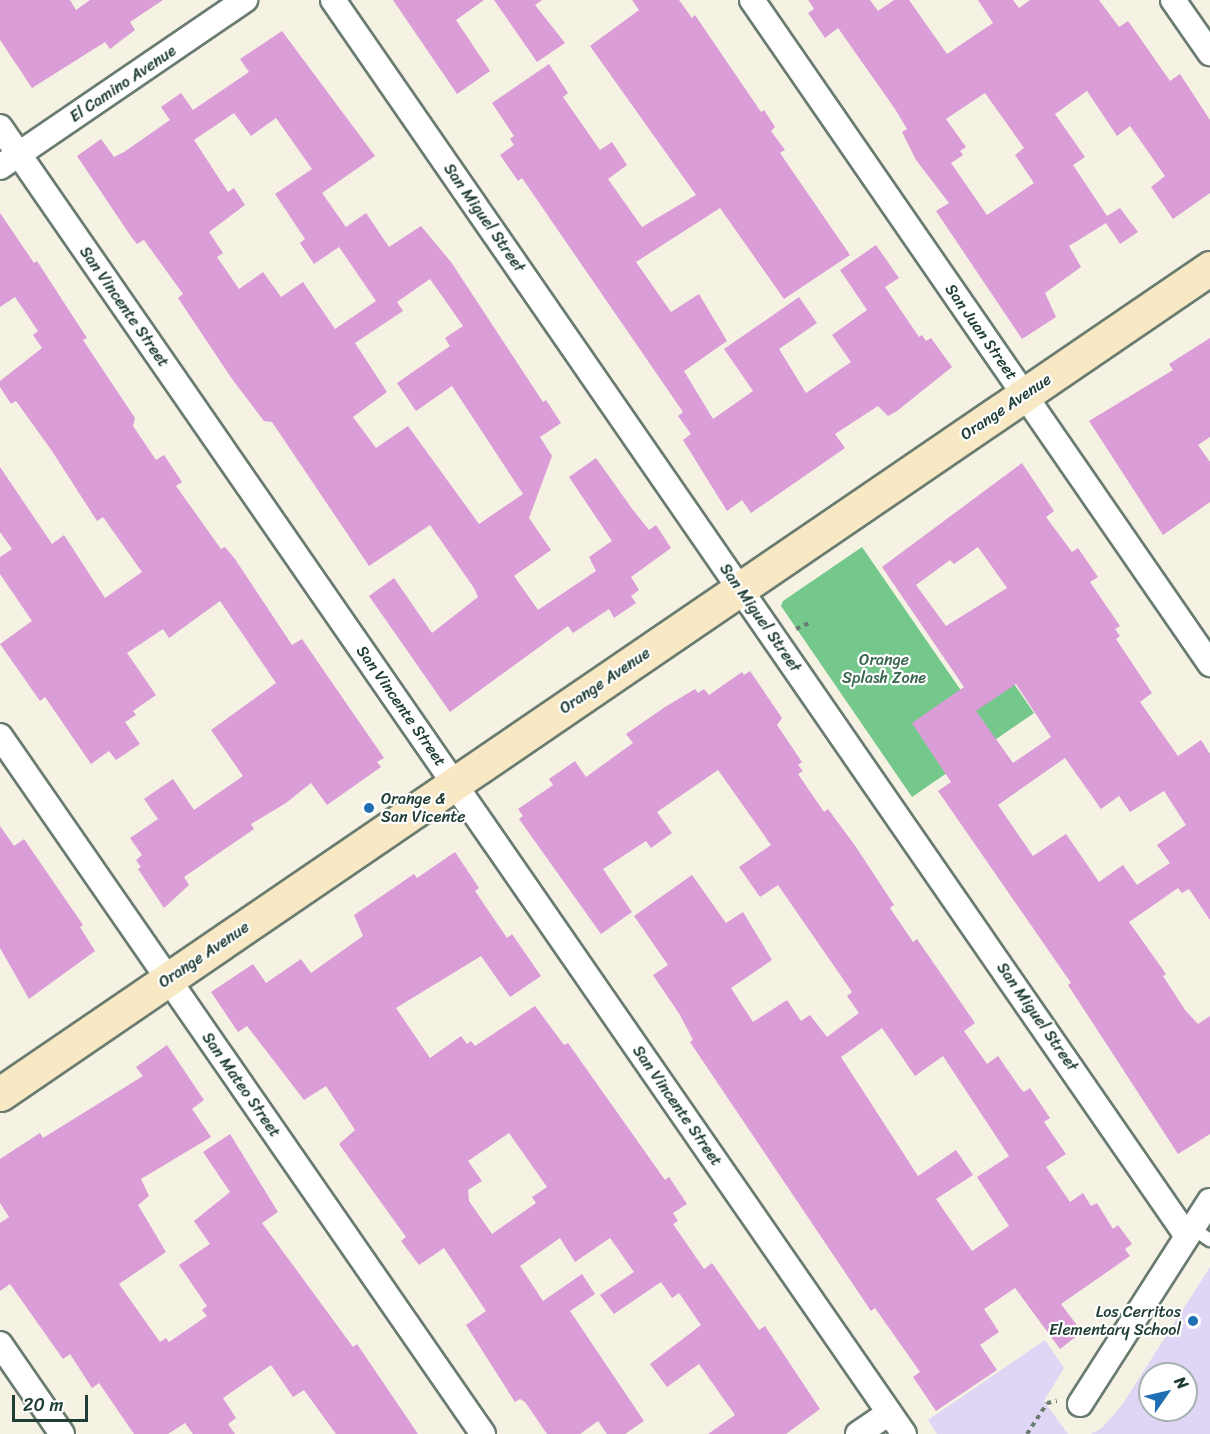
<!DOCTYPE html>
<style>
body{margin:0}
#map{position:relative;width:1210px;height:1434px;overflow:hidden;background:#f5f2e3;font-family:Sriracha,sans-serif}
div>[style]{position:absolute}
.built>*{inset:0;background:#dfd5f5}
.green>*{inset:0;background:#75c88b}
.building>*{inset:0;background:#da9dd7}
.path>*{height:4px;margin-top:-2px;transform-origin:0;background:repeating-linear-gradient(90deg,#6a7c71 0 4.5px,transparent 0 9px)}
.roads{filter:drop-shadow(2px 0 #6a7c71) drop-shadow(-2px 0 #6a7c71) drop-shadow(0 2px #6a7c71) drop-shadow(0 -2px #6a7c71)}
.lane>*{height:12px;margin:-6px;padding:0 6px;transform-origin:6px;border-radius:6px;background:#fff}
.street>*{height:24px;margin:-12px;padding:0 12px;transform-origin:12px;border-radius:12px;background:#fff}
.secondary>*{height:33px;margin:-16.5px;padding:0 16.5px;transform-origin:16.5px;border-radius:16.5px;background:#f8e8c3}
.dots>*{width:16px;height:16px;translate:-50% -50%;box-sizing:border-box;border:3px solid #fff;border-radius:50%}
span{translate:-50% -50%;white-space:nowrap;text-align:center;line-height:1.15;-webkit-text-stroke:4.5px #fff;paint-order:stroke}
.street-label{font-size:16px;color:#1f3d34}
.park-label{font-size:16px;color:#39674e}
.poi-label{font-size:16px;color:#1f3d34}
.left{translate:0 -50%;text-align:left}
.right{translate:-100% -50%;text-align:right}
.north{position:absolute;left:1138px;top:1362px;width:60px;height:60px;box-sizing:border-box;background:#fff;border:2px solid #a5b1ae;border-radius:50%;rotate:56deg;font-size:16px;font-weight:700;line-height:24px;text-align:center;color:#1f3d34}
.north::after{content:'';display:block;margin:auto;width:21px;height:27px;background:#1f6fb2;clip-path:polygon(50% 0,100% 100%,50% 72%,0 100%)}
.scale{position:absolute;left:12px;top:1395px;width:76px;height:27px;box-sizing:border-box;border:3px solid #1f3d34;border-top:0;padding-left:8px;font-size:18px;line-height:21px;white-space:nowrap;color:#1f3d34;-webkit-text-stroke:4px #fff;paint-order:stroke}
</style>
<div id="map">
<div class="built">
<i style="clip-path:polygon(evenodd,1210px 1267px,1210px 1434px,1091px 1434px,1102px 1428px,1122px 1405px,1210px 1267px,1150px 1374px,1186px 1374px,1186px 1410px,1150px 1410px,1150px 1374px)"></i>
<i style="clip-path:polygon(1045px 1340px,1064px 1368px,1044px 1401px,1068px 1434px,937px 1434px,928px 1420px)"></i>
</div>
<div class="green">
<i style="clip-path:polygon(862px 547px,962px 692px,1001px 665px,1034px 713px,912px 797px,781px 606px,783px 601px)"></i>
</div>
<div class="building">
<i style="clip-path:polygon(0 0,70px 0,76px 10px,90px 0,163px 0,130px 22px,135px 30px,110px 49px,105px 42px,32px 88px,0 40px)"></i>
<i style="clip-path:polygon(393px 0,484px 0,456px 20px,490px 71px,457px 94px)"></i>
<i style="clip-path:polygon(494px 0,542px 0,535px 5px,565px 43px,537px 62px)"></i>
<i style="clip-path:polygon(632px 0,679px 0,692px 18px,695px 15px,761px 112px,764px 110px,775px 127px,771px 131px,785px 150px,780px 153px,850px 255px,784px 299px,720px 208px,636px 262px,671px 312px,699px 294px,727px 341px,684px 371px,713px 419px,753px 391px,724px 349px,799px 297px,817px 323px,779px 349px,806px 393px,851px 362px,832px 335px,867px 310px,840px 270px,876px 245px,899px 278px,885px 287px,919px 337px,922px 335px,926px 341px,931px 338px,952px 367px,897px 411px,888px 416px,878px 406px,835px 434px,845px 448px,751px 513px,742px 500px,727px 511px,683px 440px,691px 434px,678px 416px,683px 412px,522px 178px,518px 181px,500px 155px,514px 145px,510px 139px,514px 136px,492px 103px,549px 64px,568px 93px,563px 97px,600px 150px,612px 142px,627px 165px,608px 179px,642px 227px,696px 195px,590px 46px,639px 10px)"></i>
<i style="clip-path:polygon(evenodd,808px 0,870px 0,878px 11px,894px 0,909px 0,947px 54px,993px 23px,978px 0,1013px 0,1019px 8px,1030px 0,1099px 0,1119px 27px,1128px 21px,1170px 81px,1180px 74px,1210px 120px,1210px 193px,1173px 219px,1151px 187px,1165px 176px,1130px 126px,1117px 136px,1087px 91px,1055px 114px,1085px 157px,1073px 165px,1107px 216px,1120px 208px,1138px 232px,1120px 244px,1106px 223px,1069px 246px,1081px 267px,1045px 293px,1056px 317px,1022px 339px,936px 211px,949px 203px,916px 160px,902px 132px,907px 129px,895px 109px,838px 28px,825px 38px,808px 13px,814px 9px,808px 0,985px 93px,1024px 148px,1015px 155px,1034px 183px,987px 215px,951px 163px,963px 155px,960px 151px,966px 147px,946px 119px,985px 93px)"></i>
<i style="clip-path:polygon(evenodd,282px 31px,375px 156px,322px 193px,346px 227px,366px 213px,389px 247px,421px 226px,451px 262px,543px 402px,546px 400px,561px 423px,540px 437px,552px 456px,529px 518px,551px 550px,514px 576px,538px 610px,596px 571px,589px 557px,612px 541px,569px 477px,596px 458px,633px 510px,649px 530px,656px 525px,671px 548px,631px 577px,639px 590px,631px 596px,636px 603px,614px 618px,609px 609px,573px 633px,568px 626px,450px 712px,369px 596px,394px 578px,432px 633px,478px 597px,474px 588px,430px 525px,369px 566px,272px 422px,264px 421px,232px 379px,178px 298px,183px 294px,144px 240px,137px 244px,132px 238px,77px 156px,101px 139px,114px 157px,124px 152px,170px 120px,161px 107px,181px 93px,193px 110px,249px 72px,240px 59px,282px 31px,234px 113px,251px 136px,276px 118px,312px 169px,275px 194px,305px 239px,300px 243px,314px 264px,339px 247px,376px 301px,335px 329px,303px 282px,281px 297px,263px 272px,239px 289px,217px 257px,223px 253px,209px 232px,245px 205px,234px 188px,228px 192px,194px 140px,234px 113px,282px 31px,430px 279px,463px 326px,445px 338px,450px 346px,397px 383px,416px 411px,452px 386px,523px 494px,479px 524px,408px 426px,376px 448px,353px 417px,387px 392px,355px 343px,403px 311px,397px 302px,430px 279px)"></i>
<i style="clip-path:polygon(0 213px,34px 263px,37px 261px,87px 338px,83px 340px,135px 418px,133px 426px,156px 460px,164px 455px,182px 482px,176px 486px,221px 549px,225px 547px,235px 559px,292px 645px,302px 639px,384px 758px,377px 762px,381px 767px,327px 805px,311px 783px,286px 803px,251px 824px,254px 829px,184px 877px,189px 885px,164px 908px,138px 869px,141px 867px,136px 860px,142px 855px,130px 838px,158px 819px,144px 799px,173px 779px,194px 810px,243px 776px,211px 730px,276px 683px,220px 601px,169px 638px,163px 629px,127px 653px,156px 695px,133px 711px,136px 715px,125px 722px,140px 744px,116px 760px,109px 751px,91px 764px,45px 697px,40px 701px,0 644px,32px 621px,0 574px,0 557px,12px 549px,0 532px,0 467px,52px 544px,64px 535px,105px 598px,142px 572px,103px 517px,97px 521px,52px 451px,16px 401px,11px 404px,0 387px,0 381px,42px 348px,33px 335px,38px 331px,15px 297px,0 307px)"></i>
<i style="clip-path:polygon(1210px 338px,1210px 437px,1198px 445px,1210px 462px,1210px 502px,1163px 535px,1089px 421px,1173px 370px,1169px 364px)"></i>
<i style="clip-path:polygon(evenodd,1022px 463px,1054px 511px,1046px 517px,1072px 552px,1078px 548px,1098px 577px,1090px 582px,1120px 626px,1115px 629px,1120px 636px,1116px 639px,1152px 693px,1140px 702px,1178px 756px,1201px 740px,1210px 754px,1210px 920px,1189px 889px,1182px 893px,1178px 888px,1129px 922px,1166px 974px,1163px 976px,1185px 1010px,1198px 1024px,1210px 1016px,1210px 1134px,1178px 1154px,1068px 985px,1071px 983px,938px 791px,951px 782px,912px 723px,964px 687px,882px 567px,1022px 463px,978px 547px,1007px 588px,946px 626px,916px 585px,950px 560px,954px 564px,978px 547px,1022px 463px,1016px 684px,1051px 737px,1013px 763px,976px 711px,1016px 684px,1022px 463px,1065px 758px,1101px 809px,1119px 796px,1130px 812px,1164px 791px,1186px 825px,1157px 845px,1170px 863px,1137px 885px,1123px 865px,1099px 882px,1066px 834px,1033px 856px,998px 805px,1065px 758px)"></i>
<i style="clip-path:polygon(evenodd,750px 671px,782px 718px,777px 725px,802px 762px,798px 765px,803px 771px,798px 774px,824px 812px,828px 809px,856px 847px,894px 905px,890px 908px,913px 942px,917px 939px,975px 1023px,964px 1031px,987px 1064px,998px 1056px,1020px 1088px,1024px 1092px,1030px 1088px,1050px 1118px,1044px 1122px,1066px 1154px,1046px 1167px,1070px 1202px,1083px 1193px,1091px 1206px,1097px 1203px,1113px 1229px,1118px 1225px,1132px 1244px,1125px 1249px,1130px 1256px,1061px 1304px,1082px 1332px,1060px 1349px,1015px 1288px,984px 1309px,999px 1332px,980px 1345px,997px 1370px,936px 1411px,913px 1377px,920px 1372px,875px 1308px,871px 1311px,690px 1042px,693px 1040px,680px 1015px,653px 975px,668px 965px,634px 916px,692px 875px,726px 923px,743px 912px,772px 960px,731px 988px,753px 1022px,787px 1000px,801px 1021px,810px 1015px,827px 1037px,859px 1013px,847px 996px,852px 992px,778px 885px,760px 897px,739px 867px,771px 845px,718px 770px,657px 812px,672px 833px,651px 848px,646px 841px,603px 869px,632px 912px,601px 934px,519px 819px,523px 816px,518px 809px,553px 785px,549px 779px,575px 761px,586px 777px,633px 743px,626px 734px,665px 707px,695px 689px,698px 693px,704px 689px,709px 695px,742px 672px,744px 675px,750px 671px,882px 1028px,915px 1076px,943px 1056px,1009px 1156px,977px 1177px,1009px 1226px,972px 1251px,936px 1199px,973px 1175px,956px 1150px,918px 1176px,841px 1057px,882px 1028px)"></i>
<i style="clip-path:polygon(0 826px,14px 846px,24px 839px,83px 925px,80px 927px,95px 951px,29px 999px,0 948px)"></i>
<i style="clip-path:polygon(evenodd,455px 852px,479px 888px,475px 891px,507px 938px,512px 934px,541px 976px,510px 997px,481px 956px,396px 1008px,430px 1058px,461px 1036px,467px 1044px,471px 1041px,475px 1046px,535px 1006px,564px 1045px,568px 1043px,665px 1180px,669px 1177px,687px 1204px,673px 1213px,678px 1221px,673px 1224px,704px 1269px,712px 1263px,759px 1330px,765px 1326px,820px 1409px,786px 1434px,708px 1434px,735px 1415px,699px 1364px,667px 1387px,650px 1364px,701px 1325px,679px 1293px,672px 1298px,661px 1282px,614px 1314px,600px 1295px,634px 1272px,610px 1238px,575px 1262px,560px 1238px,520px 1266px,543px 1301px,582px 1274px,595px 1294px,570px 1311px,644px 1421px,625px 1434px,607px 1434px,598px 1421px,580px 1434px,547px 1434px,525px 1402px,520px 1399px,515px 1402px,466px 1325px,486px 1311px,444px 1248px,419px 1265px,401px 1241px,406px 1237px,339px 1144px,355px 1130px,326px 1086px,304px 1100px,247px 1026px,238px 1032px,211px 992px,253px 964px,266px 983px,301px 959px,311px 973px,363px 936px,354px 915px,414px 874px,417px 878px,455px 852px,509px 1133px,547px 1187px,532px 1197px,536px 1203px,492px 1234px,469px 1201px,468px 1190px,482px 1181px,468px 1161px,509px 1133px)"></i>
<i style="clip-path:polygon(167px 1045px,204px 1100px,192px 1109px,211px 1137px,141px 1179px,149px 1196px,138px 1205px,166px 1252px,119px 1284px,160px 1342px,166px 1338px,169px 1342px,207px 1316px,202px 1310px,207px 1306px,179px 1265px,210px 1244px,194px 1221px,230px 1192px,203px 1152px,230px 1134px,278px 1212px,262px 1223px,353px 1347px,357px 1344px,418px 1434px,336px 1434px,304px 1390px,293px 1397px,271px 1365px,223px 1398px,236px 1418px,228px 1424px,235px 1434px,193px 1434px,185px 1423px,168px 1434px,134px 1434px,99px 1383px,92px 1388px,70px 1354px,63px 1359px,10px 1284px,0 1291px,0 1223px,9px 1217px,0 1203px,0 1159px,40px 1133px,43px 1138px,143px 1076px,136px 1067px)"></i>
</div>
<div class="path">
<i style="left:796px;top:629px;width:17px;rotate:-25deg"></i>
<i style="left:1027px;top:1434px;width:37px;rotate:-57deg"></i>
<i style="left:1047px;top:1403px;width:10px;rotate:-11deg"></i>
</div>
<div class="roads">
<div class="lane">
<i style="left:1192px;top:1228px;width:22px;rotate:34deg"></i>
</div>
<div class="street">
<i style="left:333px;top:0;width:1502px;rotate:55.36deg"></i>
<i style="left:752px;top:0;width:807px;rotate:55.4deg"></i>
<i style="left:1173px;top:0;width:65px;rotate:55.1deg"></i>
<i style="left:0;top:127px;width:1589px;rotate:55.33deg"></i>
<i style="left:0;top:167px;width:297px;rotate:-34.3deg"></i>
<i style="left:0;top:736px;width:849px;rotate:55.32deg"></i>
<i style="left:0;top:1344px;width:109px;rotate:55.4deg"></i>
<i style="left:1080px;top:1404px;width:241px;rotate:-57.4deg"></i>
<i style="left:858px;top:1434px;width:37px;rotate:-34deg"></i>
</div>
<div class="secondary">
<i style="left:0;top:1094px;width:1465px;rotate:-34.32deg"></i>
</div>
</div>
<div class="dots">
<i style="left:369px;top:808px;background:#1f6fb2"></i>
<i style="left:1193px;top:1321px;background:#1f6fb2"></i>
</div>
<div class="street-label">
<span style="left:123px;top:84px;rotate:-34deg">El Camino Avenue</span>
<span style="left:484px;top:218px;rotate:55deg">San Miguel Street</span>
<span style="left:124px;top:307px;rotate:55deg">San Vincente Street</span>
<span style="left:981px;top:332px;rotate:55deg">San Juan Street</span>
<span style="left:1006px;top:407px;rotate:-34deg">Orange Avenue</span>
<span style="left:760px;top:618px;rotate:55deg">San Miguel Street</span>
<span style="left:605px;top:681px;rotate:-34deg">Orange Avenue</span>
<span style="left:401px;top:706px;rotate:55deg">San Vincente Street</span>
<span style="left:204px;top:955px;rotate:-34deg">Orange Avenue</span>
<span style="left:1037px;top:1017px;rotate:55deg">San Miguel Street</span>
<span style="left:241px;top:1085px;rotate:55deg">San Mateo Street</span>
<span style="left:677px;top:1106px;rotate:55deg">San Vincente Street</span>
</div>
<div class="park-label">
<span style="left:884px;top:669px">Orange<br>Splash Zone</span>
</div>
<div class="poi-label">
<span class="left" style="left:381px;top:808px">Orange &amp;<br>San Vicente</span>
<span class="right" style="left:1181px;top:1321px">Los Cerritos<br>Elementary School</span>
</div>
<div class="north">N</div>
<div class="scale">20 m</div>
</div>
